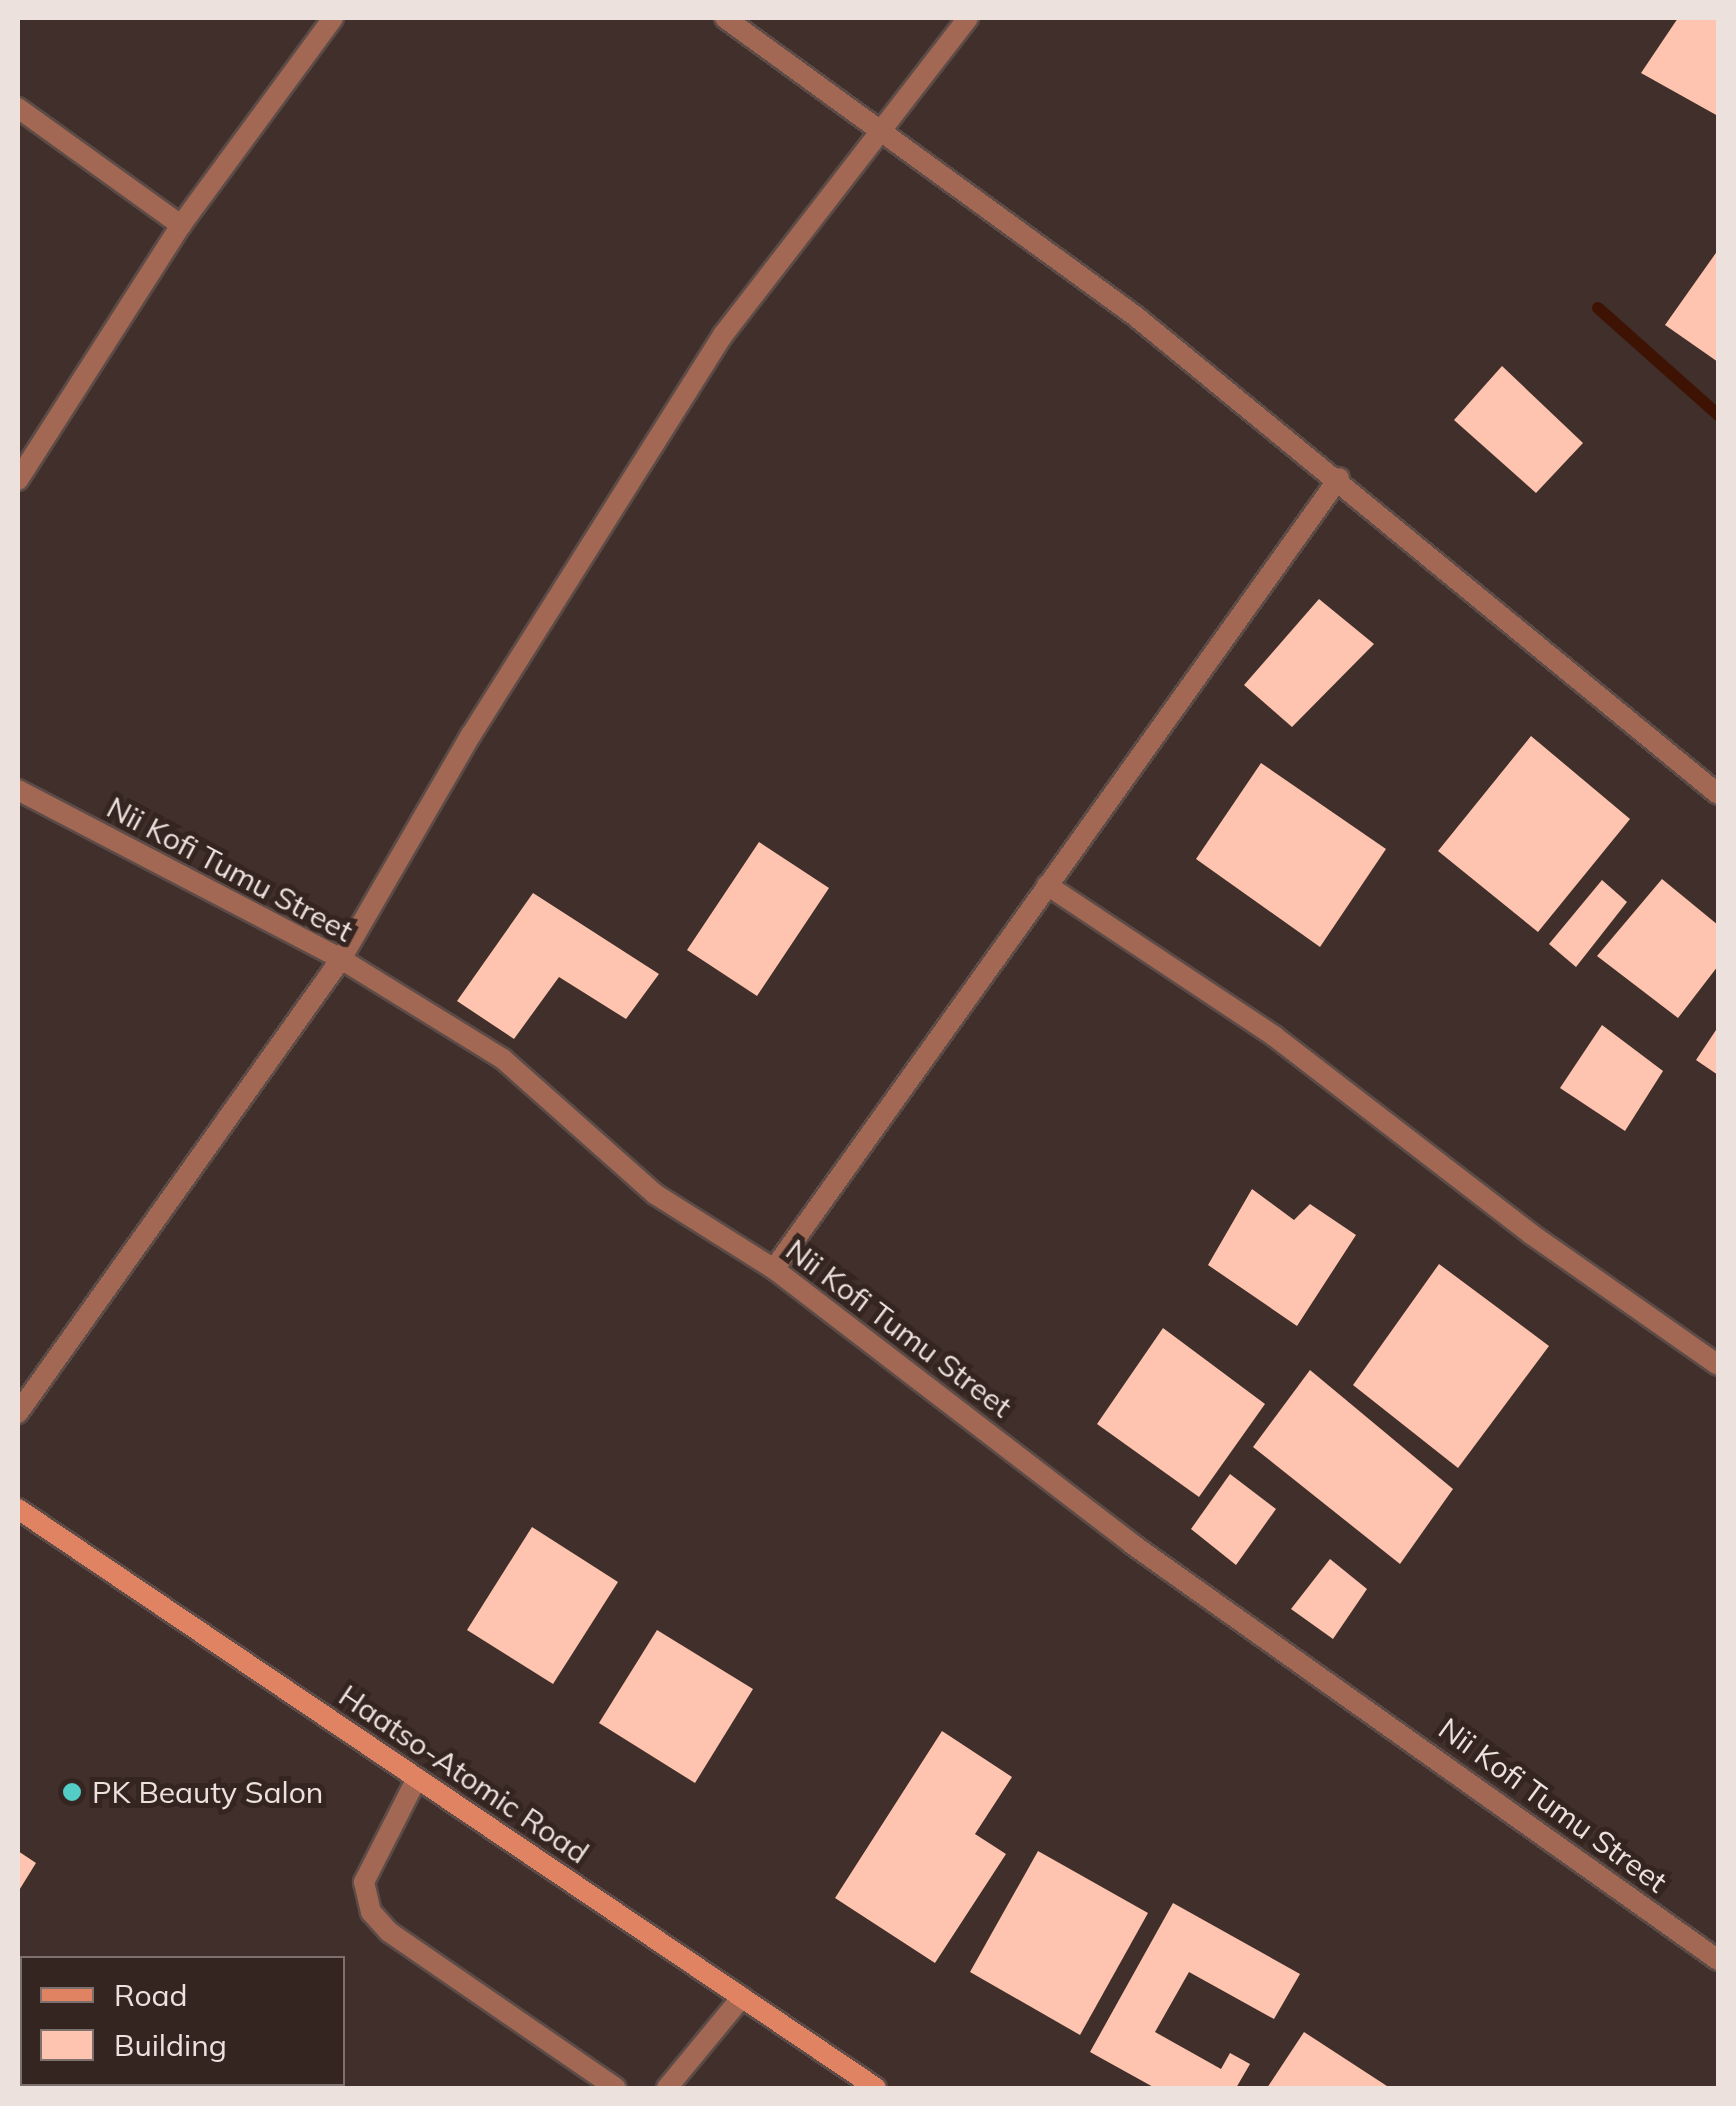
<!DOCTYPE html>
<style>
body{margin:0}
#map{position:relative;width:1736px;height:2106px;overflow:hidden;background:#402f2a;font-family:Mulish,sans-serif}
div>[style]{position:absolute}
.stream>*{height:12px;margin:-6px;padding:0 6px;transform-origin:6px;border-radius:6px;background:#3f1304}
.building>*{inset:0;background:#fec4af}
.roads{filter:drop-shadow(2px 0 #5c4b47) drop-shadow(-2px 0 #5c4b47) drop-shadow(0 2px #5c4b47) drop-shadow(0 -2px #5c4b47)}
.service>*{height:20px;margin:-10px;padding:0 10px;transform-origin:10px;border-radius:10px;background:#a26853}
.minor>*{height:20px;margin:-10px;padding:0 10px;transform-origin:10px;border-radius:10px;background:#a26853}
.secondary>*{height:20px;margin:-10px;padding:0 10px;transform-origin:10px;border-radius:10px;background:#e08362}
.dots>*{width:28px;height:28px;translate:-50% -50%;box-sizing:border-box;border:5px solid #352520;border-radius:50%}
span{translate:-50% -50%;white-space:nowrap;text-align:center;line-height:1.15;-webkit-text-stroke:10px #352520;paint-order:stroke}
.street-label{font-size:30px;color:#ece1dd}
.poi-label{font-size:30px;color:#ece1dd}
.left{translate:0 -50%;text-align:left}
.frame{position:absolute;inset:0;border:20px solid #ece1dd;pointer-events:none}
.legend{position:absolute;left:20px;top:1956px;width:325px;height:130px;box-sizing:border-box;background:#352520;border:2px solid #7e706c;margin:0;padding:12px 18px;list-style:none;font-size:30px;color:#ece1dd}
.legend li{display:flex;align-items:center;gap:20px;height:50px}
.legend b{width:50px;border:2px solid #7e706c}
</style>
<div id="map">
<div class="stream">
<i style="left:1598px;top:308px;width:161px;rotate:41.7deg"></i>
</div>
<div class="building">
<i style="clip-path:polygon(1678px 18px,1718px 18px,1718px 116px,1641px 73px)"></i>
<i style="clip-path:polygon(1718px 250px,1718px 362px,1665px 325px)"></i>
<i style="clip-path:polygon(1502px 366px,1583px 443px,1536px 493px,1454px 420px)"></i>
<i style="clip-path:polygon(1319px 599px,1374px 644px,1292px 727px,1244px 685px)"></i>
<i style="clip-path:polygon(1531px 736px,1630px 819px,1538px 932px,1438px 851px)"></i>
<i style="clip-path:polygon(1261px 763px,1386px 849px,1320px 947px,1196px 859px)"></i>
<i style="clip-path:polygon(759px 842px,829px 888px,757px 996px,687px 950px)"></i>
<i style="clip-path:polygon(1662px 879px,1718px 925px,1718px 966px,1678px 1018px,1597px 956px)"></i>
<i style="clip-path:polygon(1602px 880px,1627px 902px,1576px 967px,1549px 944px)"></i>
<i style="clip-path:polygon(533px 893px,659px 974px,626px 1019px,559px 977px,514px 1039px,457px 1001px)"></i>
<i style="clip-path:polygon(1602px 1025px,1663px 1071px,1625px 1131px,1560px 1088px)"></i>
<i style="clip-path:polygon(1718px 1027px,1718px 1075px,1696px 1060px)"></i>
<i style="clip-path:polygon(1252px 1189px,1294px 1220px,1310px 1204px,1356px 1235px,1297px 1326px,1208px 1265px)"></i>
<i style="clip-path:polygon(1439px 1264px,1549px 1346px,1458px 1468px,1353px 1385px)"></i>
<i style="clip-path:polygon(1163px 1328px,1265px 1404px,1199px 1497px,1097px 1424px)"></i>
<i style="clip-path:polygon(1310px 1370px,1453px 1489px,1400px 1564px,1253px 1447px)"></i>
<i style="clip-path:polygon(1230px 1474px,1276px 1509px,1236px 1565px,1191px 1529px)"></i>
<i style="clip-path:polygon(532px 1527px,618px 1582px,553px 1684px,467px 1630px)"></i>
<i style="clip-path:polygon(1330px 1559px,1367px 1589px,1333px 1639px,1291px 1609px)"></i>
<i style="clip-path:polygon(657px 1630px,753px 1689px,695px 1783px,599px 1723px)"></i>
<i style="clip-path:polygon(942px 1731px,1012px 1777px,975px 1834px,1006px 1854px,935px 1963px,835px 1898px)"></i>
<i style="clip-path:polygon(18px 1851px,36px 1863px,18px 1892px)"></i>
<i style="clip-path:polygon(1038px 1851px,1148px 1913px,1080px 2035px,970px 1972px)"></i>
<i style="clip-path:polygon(1173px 1903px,1300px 1974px,1274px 2019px,1189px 1972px,1155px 2032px,1221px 2069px,1230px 2053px,1250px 2064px,1236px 2088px,1155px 2088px,1090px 2052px)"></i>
<i style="clip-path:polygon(1304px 2032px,1390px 2088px,1267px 2088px)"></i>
<i style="clip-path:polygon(141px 2084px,267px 2084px,138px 2088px)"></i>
</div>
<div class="roads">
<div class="service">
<i style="left:417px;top:1778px;width:117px;rotate:117deg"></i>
<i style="left:364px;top:1882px;width:31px;rotate:77deg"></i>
<i style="left:371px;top:1912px;width:27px;rotate:48deg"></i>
<i style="left:389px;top:1932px;width:275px;rotate:34.5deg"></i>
<i style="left:667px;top:2088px;width:118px;rotate:-50.5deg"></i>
</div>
<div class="minor">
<i style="left:725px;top:18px;width:505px;rotate:35.99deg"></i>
<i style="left:1134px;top:315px;width:755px;rotate:39.36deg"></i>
<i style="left:18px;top:108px;width:201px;rotate:35.7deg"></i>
<i style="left:18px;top:480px;width:303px;rotate:-57.4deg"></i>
<i style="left:181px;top:225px;width:257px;rotate:-53.7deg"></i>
<i style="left:18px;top:790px;width:365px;rotate:27.6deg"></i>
<i style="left:341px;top:959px;width:190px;rotate:31.7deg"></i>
<i style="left:503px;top:1059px;width:203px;rotate:41.6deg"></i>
<i style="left:655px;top:1194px;width:141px;rotate:32.2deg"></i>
<i style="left:774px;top:1269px;width:451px;rotate:37.5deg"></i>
<i style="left:1132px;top:1544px;width:719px;rotate:35.37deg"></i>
<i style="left:1047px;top:885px;width:273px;rotate:33.6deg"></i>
<i style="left:1274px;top:1036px;width:324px;rotate:37.6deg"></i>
<i style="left:1531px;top:1234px;width:228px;rotate:35deg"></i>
<i style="left:774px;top:1269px;width:972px;rotate:-54.46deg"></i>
<i style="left:18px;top:1413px;width:557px;rotate:-54.57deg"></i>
<i style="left:341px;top:959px;width:259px;rotate:-59.9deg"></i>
<i style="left:471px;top:735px;width:473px;rotate:-57.8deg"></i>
<i style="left:723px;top:335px;width:401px;rotate:-52.3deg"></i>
</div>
<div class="secondary">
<i style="left:18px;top:1509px;width:1035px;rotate:34.01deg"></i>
</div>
</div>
<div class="dots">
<i style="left:72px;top:1792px;background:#54cdc6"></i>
</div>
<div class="street-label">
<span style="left:230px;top:869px;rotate:28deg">Nii Kofi Tumu Street</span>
<span style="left:899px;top:1328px;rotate:37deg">Nii Kofi Tumu Street</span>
<span style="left:464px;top:1774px;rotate:34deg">Haatso-Atomic Road</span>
<span style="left:1553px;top:1805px;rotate:36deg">Nii Kofi Tumu Street</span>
</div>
<div class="poi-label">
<span class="left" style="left:92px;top:1792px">PK Beauty Salon</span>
</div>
<div class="frame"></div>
<ul class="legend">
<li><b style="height:12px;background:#e08362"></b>Road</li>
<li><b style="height:28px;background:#fec4af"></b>Building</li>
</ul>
</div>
